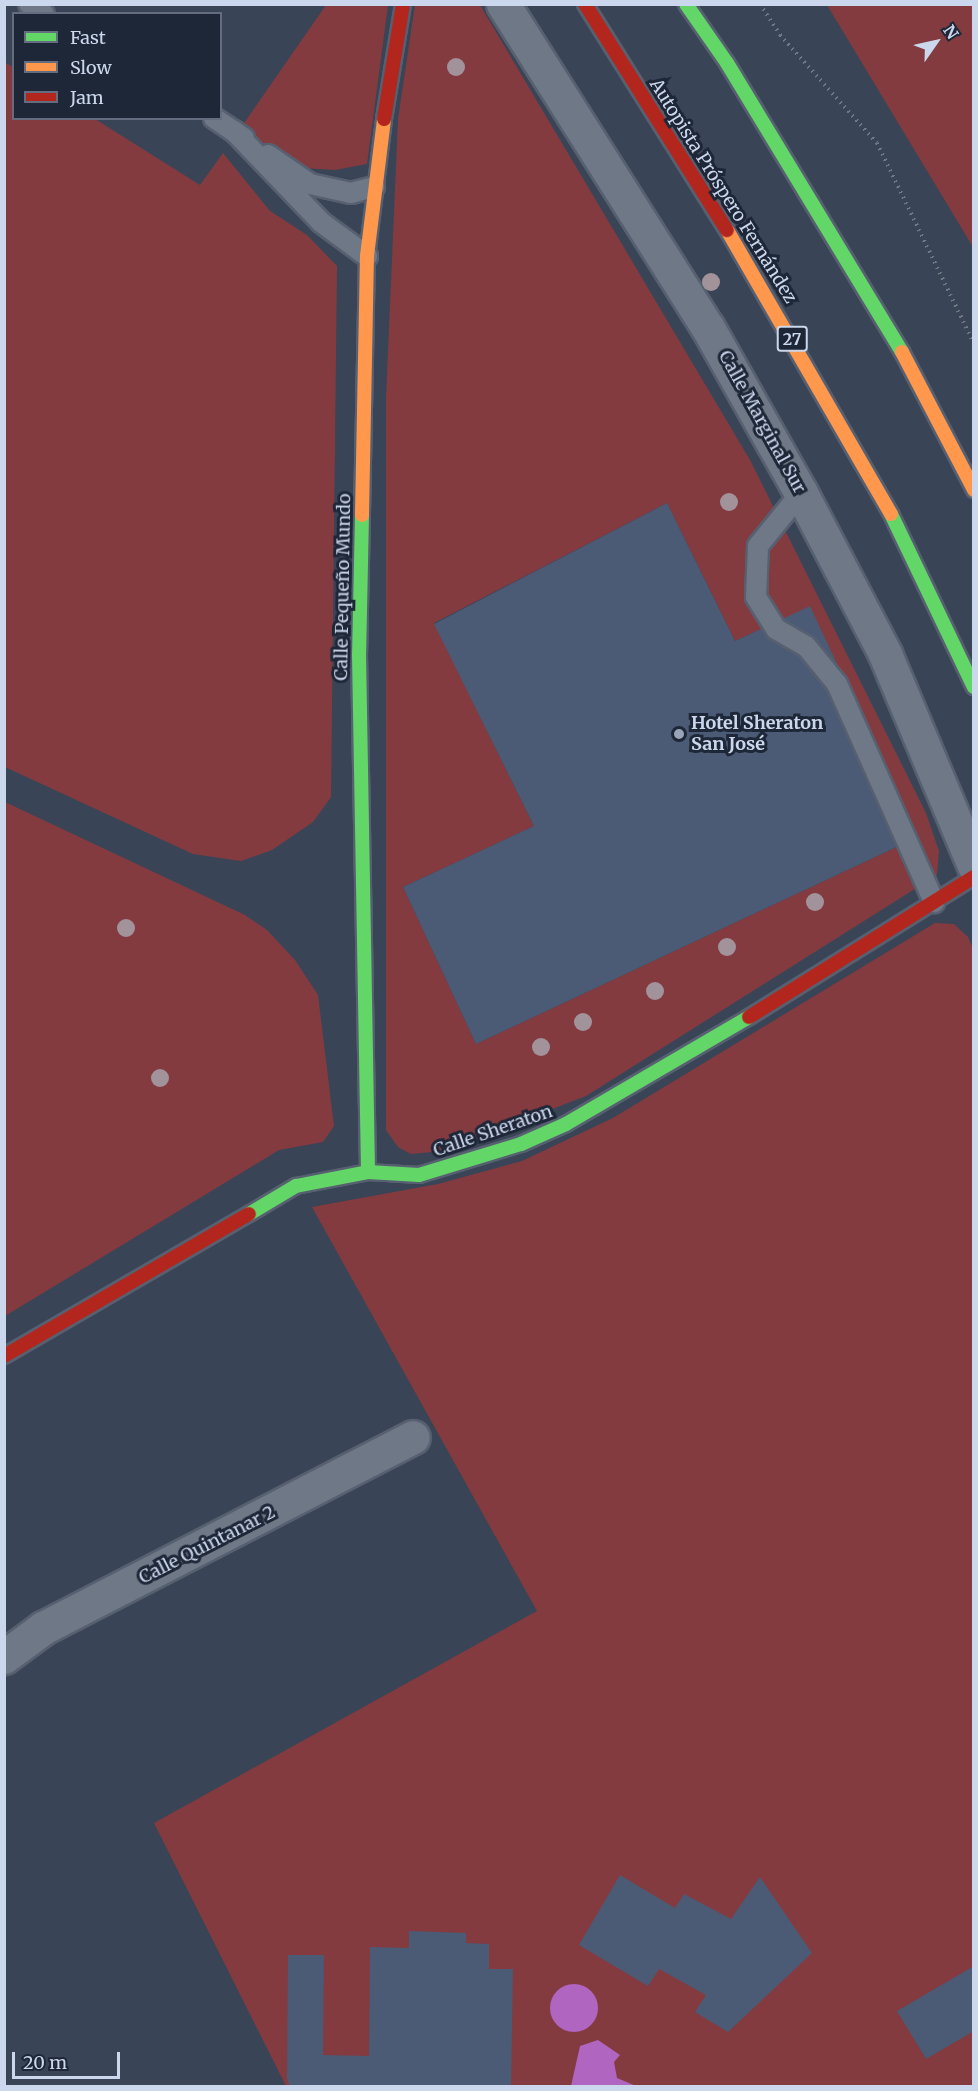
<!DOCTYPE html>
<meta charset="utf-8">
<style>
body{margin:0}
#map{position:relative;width:978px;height:2091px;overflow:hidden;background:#394456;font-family:Merriweather,serif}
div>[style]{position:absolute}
.green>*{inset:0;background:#843b40}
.water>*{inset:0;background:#b065c0}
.round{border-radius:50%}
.building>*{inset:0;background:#4b5a75}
.path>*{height:4px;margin-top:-2px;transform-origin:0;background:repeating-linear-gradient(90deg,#717986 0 1.5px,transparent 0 6px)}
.roads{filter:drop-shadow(2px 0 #576070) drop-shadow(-2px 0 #576070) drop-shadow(0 2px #576070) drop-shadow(0 -2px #576070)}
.lane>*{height:20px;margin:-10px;padding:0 10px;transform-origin:10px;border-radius:10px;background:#6f7886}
.street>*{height:33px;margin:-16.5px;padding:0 16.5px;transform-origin:16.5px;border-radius:16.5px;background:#6f7886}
.fast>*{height:14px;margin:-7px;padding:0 7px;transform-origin:7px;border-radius:7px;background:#63d668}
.slow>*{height:14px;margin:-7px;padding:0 7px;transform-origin:7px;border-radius:7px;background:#ff974d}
.jam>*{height:14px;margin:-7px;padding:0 7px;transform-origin:7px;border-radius:7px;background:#b3261e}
.trees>*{width:18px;height:18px;margin:-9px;border-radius:50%;background:#a2939b}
.dots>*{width:16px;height:16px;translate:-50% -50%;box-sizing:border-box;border:3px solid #1e2737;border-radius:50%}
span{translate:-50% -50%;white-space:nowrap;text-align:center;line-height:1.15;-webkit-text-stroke:6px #1e2737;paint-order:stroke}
.shield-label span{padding:2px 4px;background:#1e2737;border:2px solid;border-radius:4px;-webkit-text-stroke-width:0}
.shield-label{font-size:16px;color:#cbd7ec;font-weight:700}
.street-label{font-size:18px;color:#cbd7ec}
.poi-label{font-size:18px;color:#cbd7ec;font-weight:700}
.left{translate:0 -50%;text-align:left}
.frame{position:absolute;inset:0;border:6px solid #cbd7ec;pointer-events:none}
.legend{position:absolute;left:12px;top:12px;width:210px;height:108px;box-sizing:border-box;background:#1e2737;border:2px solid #636d7f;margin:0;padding:8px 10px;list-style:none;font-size:18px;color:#cbd7ec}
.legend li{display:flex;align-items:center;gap:12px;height:30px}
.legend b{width:30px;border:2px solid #636d7f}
.north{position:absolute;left:906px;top:12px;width:60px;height:60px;-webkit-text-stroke:4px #1e2737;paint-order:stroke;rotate:56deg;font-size:16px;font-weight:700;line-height:24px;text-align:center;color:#cbd7ec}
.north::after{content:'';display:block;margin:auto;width:21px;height:27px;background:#cbd7ec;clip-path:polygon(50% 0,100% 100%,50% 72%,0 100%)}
.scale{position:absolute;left:12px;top:2052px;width:108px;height:27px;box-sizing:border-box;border:3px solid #cbd7ec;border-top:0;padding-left:8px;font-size:18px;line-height:21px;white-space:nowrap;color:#cbd7ec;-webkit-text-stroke:4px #1e2737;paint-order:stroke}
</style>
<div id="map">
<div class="green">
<i style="clip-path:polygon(326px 5px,388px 5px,367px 164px,335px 170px,303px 168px,240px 129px)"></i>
<i style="clip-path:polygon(evenodd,415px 5px,480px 5px,750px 460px,926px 813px,939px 851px,937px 875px,586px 1096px,443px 1151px,411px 1154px,398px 1147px,386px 1130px,386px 398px,398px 119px,415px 5px,667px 503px,735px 641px,810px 607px,918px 837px,476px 1044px,403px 887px,534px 826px,434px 623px,667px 503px)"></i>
<i style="clip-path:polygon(827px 5px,973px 5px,973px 247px)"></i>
<i style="clip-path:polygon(4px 62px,13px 67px,14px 118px,95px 119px,200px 185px,223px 153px,270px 211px,307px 235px,337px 266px,331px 797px,313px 822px,272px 850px,241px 861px,193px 854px,5px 767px)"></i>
<i style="clip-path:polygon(5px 802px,245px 915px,267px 930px,295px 960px,318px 995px,334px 1126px,323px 1142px,279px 1150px,5px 1316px)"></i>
<i style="clip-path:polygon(935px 923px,954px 924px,968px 937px,974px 951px,973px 2086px,286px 2086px,154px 1823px,537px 1611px,312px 1207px,438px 1184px,522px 1161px,613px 1118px)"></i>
</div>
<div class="water">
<i class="round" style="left:550px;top:1984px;width:48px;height:48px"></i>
<i style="clip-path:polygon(598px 2040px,620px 2055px,614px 2062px,617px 2078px,636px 2086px,571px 2086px,580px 2046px)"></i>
</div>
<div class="building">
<i style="clip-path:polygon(667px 503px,735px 641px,810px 606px,918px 837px,476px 1044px,403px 887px,534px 826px,434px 624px)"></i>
<i style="clip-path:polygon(620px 1875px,675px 1908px,684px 1894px,731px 1919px,760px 1877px,812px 1953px,728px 2032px,695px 2012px,706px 1995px,659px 1969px,648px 1986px,579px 1945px)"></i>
<i style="clip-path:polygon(409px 1931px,466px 1933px,466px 1943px,489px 1944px,489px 1969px,513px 1969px,511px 2086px,290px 2086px,287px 2079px,288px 1955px,324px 1955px,323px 2055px,369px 2056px,370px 1947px,409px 1948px)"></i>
<i style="clip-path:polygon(974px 1966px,974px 2031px,926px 2059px,897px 2011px)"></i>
</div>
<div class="path">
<i style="left:760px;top:4px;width:37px;rotate:57deg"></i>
<i style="left:780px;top:35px;width:145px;rotate:48.1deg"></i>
<i style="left:877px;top:143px;width:223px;rotate:64.2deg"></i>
</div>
<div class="roads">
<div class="lane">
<i style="left:29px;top:4px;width:18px;rotate:34deg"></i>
<i style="left:214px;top:118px;width:36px;rotate:34deg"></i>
<i style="left:234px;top:131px;width:127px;rotate:46.3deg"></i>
<i style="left:322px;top:223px;width:56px;rotate:36.3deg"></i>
<i style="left:268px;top:155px;width:51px;rotate:34.6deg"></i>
<i style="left:310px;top:184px;width:42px;rotate:12.4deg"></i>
<i style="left:351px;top:193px;width:24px;rotate:-15deg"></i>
<i style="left:801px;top:493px;width:68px;rotate:129.1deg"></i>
<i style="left:758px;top:546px;width:51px;rotate:92.2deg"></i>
<i style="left:756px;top:597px;width:38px;rotate:58deg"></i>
<i style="left:776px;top:629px;width:34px;rotate:30deg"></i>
<i style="left:806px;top:646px;width:49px;rotate:50.8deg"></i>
<i style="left:837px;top:684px;width:239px;rotate:66deg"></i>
</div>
<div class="street">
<i style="left:503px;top:4px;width:383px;rotate:57.7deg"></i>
<i style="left:708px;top:328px;width:189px;rotate:60.6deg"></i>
<i style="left:801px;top:493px;width:182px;rotate:62.4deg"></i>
<i style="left:885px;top:654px;width:230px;rotate:67.2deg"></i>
<i style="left:4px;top:1657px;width:49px;rotate:-36.6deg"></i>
<i style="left:43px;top:1628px;width:416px;rotate:-27.3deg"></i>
</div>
<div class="fast">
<i style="left:686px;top:4px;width:72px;rotate:55.2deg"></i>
<i style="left:727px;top:63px;width:338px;rotate:58.8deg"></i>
<i style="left:891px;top:514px;width:192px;rotate:64.4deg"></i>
<i style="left:362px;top:515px;width:139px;rotate:91.2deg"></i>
<i style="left:359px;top:654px;width:518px;rotate:89deg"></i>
<i style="left:249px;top:1214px;width:55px;rotate:-30.8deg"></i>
<i style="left:296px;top:1186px;width:73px;rotate:-11deg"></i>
<i style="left:368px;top:1172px;width:51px;rotate:3.4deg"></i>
<i style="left:419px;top:1175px;width:107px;rotate:-16.9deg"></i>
<i style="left:521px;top:1144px;width:49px;rotate:-24deg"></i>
<i style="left:566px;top:1124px;width:212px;rotate:-30.3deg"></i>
</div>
<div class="slow">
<i style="left:727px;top:230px;width:328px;rotate:60deg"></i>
<i style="left:902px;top:352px;width:156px;rotate:62.4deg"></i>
<i style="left:362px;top:515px;width:259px;rotate:-88.9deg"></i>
<i style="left:367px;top:256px;width:138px;rotate:-82.9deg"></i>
</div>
<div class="jam">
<i style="left:585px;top:4px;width:267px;rotate:57.9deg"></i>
<i style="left:384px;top:119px;width:117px;rotate:-80.6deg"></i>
<i style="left:749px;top:1017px;width:265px;rotate:-31.9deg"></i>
<i style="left:4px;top:1356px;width:283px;rotate:-30.1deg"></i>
</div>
</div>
<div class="trees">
<i style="left:456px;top:67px"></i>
<i style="left:711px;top:282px"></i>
<i style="left:729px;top:502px"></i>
<i style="left:815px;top:902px"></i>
<i style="left:126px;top:928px"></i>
<i style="left:727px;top:947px"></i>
<i style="left:655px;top:991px"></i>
<i style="left:583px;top:1022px"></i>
<i style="left:541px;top:1047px"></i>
<i style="left:160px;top:1078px"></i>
</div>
<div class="dots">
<i style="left:679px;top:734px;background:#98a4b8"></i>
</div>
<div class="shield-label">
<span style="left:792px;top:339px">27</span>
</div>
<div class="street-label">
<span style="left:723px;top:191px;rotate:58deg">Autopista Próspero Fernández</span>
<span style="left:762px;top:422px;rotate:61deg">Calle Marginal Sur</span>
<span style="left:343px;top:587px;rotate:-89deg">Calle Pequeño Mundo</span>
<span style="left:493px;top:1131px;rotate:-19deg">Calle Sheraton</span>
<span style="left:207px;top:1545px;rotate:-27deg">Calle Quintanar 2</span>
</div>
<div class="poi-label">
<span class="left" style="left:691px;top:734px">Hotel Sheraton<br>San José</span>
</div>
<div class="frame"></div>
<ul class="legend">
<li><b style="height:8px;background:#63d668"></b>Fast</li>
<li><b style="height:8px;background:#ff974d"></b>Slow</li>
<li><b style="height:8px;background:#b3261e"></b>Jam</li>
</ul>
<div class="north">N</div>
<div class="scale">20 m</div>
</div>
